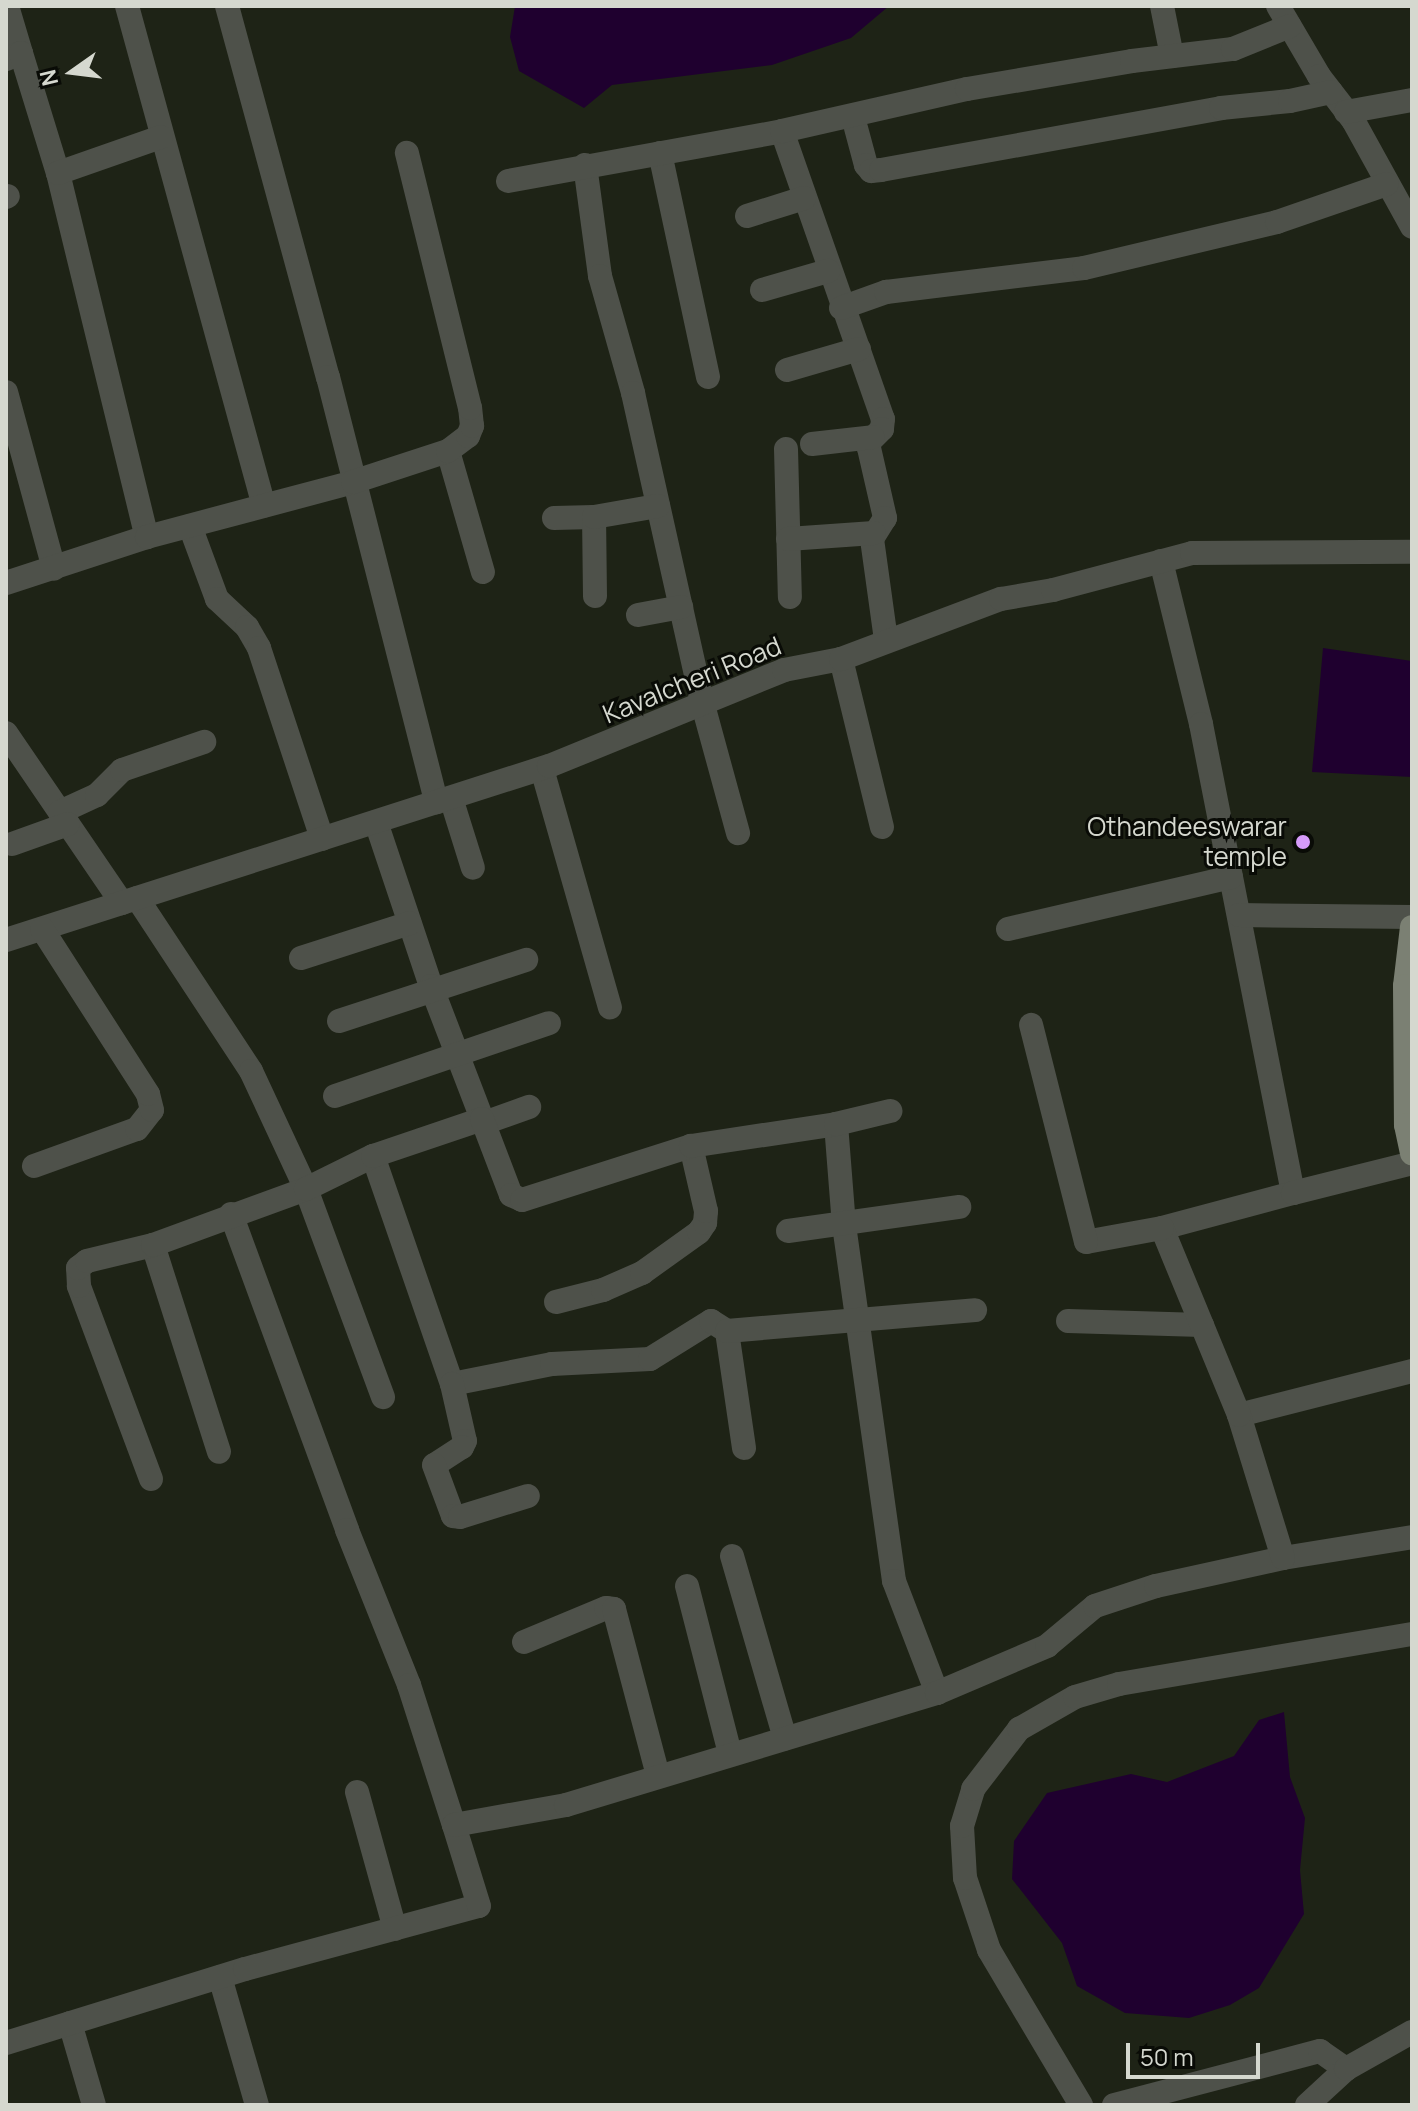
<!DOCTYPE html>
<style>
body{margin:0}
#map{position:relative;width:1418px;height:2111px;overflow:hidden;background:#1e2316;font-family:Manrope,sans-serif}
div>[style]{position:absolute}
.water>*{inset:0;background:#1f002f}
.minor>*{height:24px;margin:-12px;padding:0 12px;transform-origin:12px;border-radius:12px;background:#4e514a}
.major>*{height:24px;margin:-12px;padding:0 12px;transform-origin:12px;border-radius:12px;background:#7b8073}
.dots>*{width:22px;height:22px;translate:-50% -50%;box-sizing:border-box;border:4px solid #090b06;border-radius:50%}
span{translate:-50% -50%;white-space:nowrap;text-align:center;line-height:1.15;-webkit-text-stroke:6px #090b06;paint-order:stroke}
.street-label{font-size:26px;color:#d5d8cf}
.poi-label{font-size:26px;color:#d5d8cf}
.right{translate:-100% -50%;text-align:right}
.frame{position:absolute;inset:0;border:8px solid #d5d8cf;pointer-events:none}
.north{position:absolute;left:32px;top:32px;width:80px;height:80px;-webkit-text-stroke:6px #090b06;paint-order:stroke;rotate:256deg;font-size:22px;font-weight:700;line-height:32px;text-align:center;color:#d5d8cf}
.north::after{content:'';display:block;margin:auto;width:28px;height:36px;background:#d5d8cf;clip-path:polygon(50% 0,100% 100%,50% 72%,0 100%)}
.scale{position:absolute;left:1126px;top:2043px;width:134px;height:36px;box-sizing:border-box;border:4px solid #d5d8cf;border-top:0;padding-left:10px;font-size:24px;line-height:28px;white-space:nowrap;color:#d5d8cf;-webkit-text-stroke:6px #090b06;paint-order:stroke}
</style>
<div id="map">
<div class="water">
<div style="clip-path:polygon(515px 6px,889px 6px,851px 38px,772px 65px,612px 85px,584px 108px,519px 71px,510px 37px)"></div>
<div style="clip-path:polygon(1323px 648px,1412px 661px,1412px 777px,1312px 772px)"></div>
<div style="clip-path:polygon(1284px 1712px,1290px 1777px,1305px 1818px,1300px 1870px,1304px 1914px,1259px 1988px,1230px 2005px,1189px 2018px,1125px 2013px,1077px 1986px,1062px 1943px,1012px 1879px,1014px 1841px,1047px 1793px,1131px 1774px,1167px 1782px,1234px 1756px,1259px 1720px)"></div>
</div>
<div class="minor">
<div style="left:7px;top:6px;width:49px;rotate:73.4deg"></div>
<div style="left:127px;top:6px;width:518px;rotate:74.68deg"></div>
<div style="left:227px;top:6px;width:385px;rotate:74.8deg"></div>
<div style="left:328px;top:377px;width:439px;rotate:75.7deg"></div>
<div style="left:1162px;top:6px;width:51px;rotate:78.7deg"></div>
<div style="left:1278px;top:6px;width:81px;rotate:59.6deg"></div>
<div style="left:1319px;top:76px;width:56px;rotate:52.3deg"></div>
<div style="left:1353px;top:120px;width:122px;rotate:61.1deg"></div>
<div style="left:6px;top:59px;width:16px;rotate:-22deg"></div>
<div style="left:21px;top:53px;width:126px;rotate:72.9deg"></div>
<div style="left:58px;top:173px;width:375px;rotate:76.3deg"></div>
<div style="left:1346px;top:112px;width:67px;rotate:-10.3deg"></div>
<div style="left:856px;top:128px;width:38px;rotate:75deg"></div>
<div style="left:866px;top:165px;width:8px;rotate:50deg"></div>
<div style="left:871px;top:171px;width:10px;rotate:-6deg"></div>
<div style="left:881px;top:170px;width:346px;rotate:-10.3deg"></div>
<div style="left:1221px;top:108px;width:69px;rotate:-5.8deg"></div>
<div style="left:1290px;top:101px;width:42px;rotate:-12.4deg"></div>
<div style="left:782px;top:131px;width:305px;rotate:70.7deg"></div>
<div style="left:883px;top:419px;width:10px;rotate:96deg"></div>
<div style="left:882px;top:429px;width:18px;rotate:135deg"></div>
<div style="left:869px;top:442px;width:6px;rotate:90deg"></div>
<div style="left:869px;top:448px;width:72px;rotate:77.1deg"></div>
<div style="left:885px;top:518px;width:25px;rotate:122deg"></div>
<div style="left:872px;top:539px;width:102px;rotate:82.1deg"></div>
<div style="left:660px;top:153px;width:229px;rotate:77.9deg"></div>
<div style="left:585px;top:165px;width:112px;rotate:82.3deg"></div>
<div style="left:600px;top:276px;width:122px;rotate:74.2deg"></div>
<div style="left:633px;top:393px;width:320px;rotate:77.4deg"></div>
<div style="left:703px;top:705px;width:133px;rotate:74.7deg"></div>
<div style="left:58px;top:173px;width:109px;rotate:-19.3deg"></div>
<div style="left:508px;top:181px;width:279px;rotate:-10.3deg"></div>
<div style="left:782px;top:131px;width:190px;rotate:-12.8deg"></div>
<div style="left:967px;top:89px;width:167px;rotate:-9.6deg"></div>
<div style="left:1132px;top:61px;width:102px;rotate:-6.8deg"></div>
<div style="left:1233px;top:49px;width:61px;rotate:-22deg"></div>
<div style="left:6px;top:197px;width:2px;rotate:-27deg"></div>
<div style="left:747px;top:216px;width:60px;rotate:-17.5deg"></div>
<div style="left:762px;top:290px;width:69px;rotate:-16.1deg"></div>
<div style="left:841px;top:308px;width:48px;rotate:-19.6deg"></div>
<div style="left:886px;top:292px;width:199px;rotate:-6.9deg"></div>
<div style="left:1084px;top:268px;width:198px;rotate:-13.4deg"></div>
<div style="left:1277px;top:222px;width:116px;rotate:-19.1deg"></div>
<div style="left:787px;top:370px;width:75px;rotate:-16.3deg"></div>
<div style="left:6px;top:392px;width:183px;rotate:74.8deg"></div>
<div style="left:812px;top:444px;width:61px;rotate:-6.5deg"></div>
<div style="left:786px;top:449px;width:148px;rotate:88.5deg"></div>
<div style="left:448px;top:451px;width:126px;rotate:73.9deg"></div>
<div style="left:554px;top:518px;width:40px;rotate:-1.4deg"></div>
<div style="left:190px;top:526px;width:78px;rotate:69.7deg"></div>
<div style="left:217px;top:599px;width:41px;rotate:43deg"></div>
<div style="left:247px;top:627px;width:24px;rotate:60deg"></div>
<div style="left:259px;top:648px;width:201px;rotate:71.7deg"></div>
<div style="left:788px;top:539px;width:86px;rotate:-4deg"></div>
<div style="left:1161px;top:561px;width:168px;rotate:76.2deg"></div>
<div style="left:1201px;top:724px;width:478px;rotate:78.9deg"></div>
<div style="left:1293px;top:1193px;width:136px;rotate:165deg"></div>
<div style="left:6px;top:583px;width:148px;rotate:-18.1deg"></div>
<div style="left:147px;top:537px;width:213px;rotate:-14.9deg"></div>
<div style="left:353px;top:482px;width:100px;rotate:-18.1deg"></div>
<div style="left:448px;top:451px;width:25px;rotate:-37deg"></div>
<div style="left:468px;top:436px;width:11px;rotate:-68deg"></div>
<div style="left:472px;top:426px;width:18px;rotate:-96deg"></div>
<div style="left:470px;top:408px;width:263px;rotate:-103.9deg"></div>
<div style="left:595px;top:596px;width:79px;rotate:-90.7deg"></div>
<div style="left:594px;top:517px;width:65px;rotate:-9.8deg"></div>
<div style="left:638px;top:615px;width:44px;rotate:-10.5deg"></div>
<div style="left:841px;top:659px;width:173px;rotate:76.3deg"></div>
<div style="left:6px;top:733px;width:206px;rotate:55.7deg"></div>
<div style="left:542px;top:769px;width:248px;rotate:74.1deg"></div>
<div style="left:451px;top:798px;width:73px;rotate:72.6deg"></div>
<div style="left:60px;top:812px;width:41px;rotate:-24.7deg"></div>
<div style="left:97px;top:795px;width:35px;rotate:-45deg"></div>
<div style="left:122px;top:770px;width:87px;rotate:-18.9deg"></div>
<div style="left:376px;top:822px;width:173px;rotate:71.5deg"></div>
<div style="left:431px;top:986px;width:142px;rotate:69deg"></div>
<div style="left:12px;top:844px;width:59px;rotate:-19.7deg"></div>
<div style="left:137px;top:898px;width:207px;rotate:56.6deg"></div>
<div style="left:251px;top:1071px;width:130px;rotate:65deg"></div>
<div style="left:306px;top:1189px;width:222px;rotate:69.7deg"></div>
<div style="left:1239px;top:915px;width:173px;rotate:0.7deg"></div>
<div style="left:1008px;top:929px;width:229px;rotate:-13.1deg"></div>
<div style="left:6px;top:940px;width:570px;rotate:-17.77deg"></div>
<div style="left:549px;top:766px;width:254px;rotate:-22.2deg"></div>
<div style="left:784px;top:670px;width:58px;rotate:-10.9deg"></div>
<div style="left:841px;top:659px;width:171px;rotate:-20.6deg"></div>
<div style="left:1001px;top:599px;width:53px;rotate:-9.8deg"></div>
<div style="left:1053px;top:590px;width:144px;rotate:-14.9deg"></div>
<div style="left:1192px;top:553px;width:220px;rotate:-0.3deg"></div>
<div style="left:301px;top:958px;width:114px;rotate:-17.8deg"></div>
<div style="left:339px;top:1021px;width:197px;rotate:-18.1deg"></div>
<div style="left:335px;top:1096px;width:226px;rotate:-18.8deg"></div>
<div style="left:484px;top:1123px;width:48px;rotate:-19.6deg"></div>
<div style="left:836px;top:1124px;width:101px;rotate:85.5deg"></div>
<div style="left:844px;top:1225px;width:359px;rotate:82deg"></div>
<div style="left:894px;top:1581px;width:120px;rotate:69deg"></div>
<div style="left:373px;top:1156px;width:241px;rotate:70.9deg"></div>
<div style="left:452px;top:1384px;width:102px;rotate:-11.3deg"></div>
<div style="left:552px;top:1364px;width:98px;rotate:-2.9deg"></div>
<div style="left:650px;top:1359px;width:72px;rotate:-31.9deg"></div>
<div style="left:711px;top:1321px;width:19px;rotate:32deg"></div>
<div style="left:34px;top:1166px;width:109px;rotate:-19.8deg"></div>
<div style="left:137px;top:1129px;width:24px;rotate:-52deg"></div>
<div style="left:152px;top:1110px;width:16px;rotate:-104deg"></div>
<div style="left:148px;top:1094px;width:196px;rotate:-122.7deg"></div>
<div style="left:1293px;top:1193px;width:123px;rotate:-14.1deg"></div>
<div style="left:231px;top:1214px;width:337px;rotate:69.8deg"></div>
<div style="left:347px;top:1530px;width:167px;rotate:68.2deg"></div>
<div style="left:409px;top:1685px;width:147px;rotate:72.2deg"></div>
<div style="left:788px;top:1231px;width:173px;rotate:-8deg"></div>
<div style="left:153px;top:1245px;width:217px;rotate:72.3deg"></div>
<div style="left:556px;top:1302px;width:49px;rotate:-14.3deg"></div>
<div style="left:603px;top:1290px;width:43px;rotate:-23.6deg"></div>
<div style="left:642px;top:1273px;width:70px;rotate:-35.7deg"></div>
<div style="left:699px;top:1232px;width:11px;rotate:-56deg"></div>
<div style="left:705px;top:1223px;width:12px;rotate:-85deg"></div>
<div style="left:706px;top:1211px;width:67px;rotate:-103deg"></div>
<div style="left:1068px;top:1321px;width:134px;rotate:1.7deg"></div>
<div style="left:452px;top:1384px;width:58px;rotate:77.2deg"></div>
<div style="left:465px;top:1441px;width:7px;rotate:117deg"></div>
<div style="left:462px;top:1447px;width:33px;rotate:147deg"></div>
<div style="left:434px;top:1465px;width:54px;rotate:69.6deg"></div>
<div style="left:453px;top:1516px;width:7px;rotate:8deg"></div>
<div style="left:460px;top:1517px;width:71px;rotate:-17.2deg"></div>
<div style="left:1239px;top:1415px;width:179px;rotate:-14.3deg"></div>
<div style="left:744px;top:1448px;width:118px;rotate:-98.3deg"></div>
<div style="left:727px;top:1331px;width:249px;rotate:-4.8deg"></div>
<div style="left:151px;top:1479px;width:206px;rotate:-110.5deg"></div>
<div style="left:79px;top:1286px;width:18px;rotate:-93deg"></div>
<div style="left:78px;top:1268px;width:11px;rotate:-38deg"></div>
<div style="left:87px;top:1261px;width:68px;rotate:-13.6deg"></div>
<div style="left:153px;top:1245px;width:163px;rotate:-20.1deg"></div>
<div style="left:306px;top:1189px;width:75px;rotate:-26.2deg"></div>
<div style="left:373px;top:1156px;width:115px;rotate:-18.7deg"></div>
<div style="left:482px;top:1119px;width:81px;rotate:69.1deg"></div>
<div style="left:511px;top:1195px;width:12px;rotate:24deg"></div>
<div style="left:522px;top:1200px;width:177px;rotate:-17.7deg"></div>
<div style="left:691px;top:1146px;width:147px;rotate:-8.6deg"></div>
<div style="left:836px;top:1124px;width:56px;rotate:-13.5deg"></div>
<div style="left:732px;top:1556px;width:190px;rotate:73.8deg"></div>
<div style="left:1283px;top:1558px;width:131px;rotate:-9.2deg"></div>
<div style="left:687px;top:1586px;width:173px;rotate:75.6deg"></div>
<div style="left:524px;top:1642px;width:89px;rotate:-22.5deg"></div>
<div style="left:606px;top:1608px;width:8px;rotate:7deg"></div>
<div style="left:614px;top:1609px;width:172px;rotate:75.2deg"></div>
<div style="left:357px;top:1792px;width:142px;rotate:74.5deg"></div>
<div style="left:220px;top:1977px;width:133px;rotate:73.9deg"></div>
<div style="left:70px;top:2023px;width:85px;rotate:73.7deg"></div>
<div style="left:6px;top:2043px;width:250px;rotate:-17.2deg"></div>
<div style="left:245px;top:1969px;width:242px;rotate:-15.1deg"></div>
<div style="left:479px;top:1906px;width:85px;rotate:-107.2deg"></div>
<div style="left:454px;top:1825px;width:114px;rotate:-10.1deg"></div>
<div style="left:566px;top:1805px;width:388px;rotate:-16.8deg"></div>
<div style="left:937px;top:1693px;width:120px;rotate:-23.1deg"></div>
<div style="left:1047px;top:1646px;width:62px;rotate:-39.8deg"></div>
<div style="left:1095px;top:1606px;width:64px;rotate:-18.2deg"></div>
<div style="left:1156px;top:1586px;width:130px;rotate:-12.4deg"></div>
<div style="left:1283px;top:1558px;width:150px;rotate:-107.1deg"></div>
<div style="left:1239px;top:1415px;width:202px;rotate:-112.4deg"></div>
<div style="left:1162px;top:1228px;width:77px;rotate:169.6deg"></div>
<div style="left:1086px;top:1242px;width:224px;rotate:-104.2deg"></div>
<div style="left:1081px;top:2105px;width:180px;rotate:-120.7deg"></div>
<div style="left:989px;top:1950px;width:76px;rotate:-108.4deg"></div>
<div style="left:965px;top:1878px;width:52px;rotate:-93.3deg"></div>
<div style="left:962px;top:1826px;width:39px;rotate:-73deg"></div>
<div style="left:973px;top:1789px;width:76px;rotate:-52.5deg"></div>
<div style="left:1019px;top:1729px;width:64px;rotate:-29.7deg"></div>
<div style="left:1075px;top:1697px;width:46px;rotate:-16.5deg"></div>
<div style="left:1119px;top:1684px;width:297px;rotate:-9.7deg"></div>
<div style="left:1114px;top:2105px;width:213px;rotate:-14.7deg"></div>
<div style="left:1320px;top:2051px;width:32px;rotate:35deg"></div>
<div style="left:1307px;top:2105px;width:53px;rotate:-42.7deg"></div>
<div style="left:1346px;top:2069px;width:76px;rotate:-29.3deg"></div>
</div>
<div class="major">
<div style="left:1412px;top:927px;width:59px;rotate:96.8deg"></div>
<div style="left:1405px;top:986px;width:139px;rotate:89.6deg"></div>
<div style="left:1406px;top:1125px;width:29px;rotate:78deg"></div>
</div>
<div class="dots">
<div style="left:1303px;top:842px;background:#d69bfa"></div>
</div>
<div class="street-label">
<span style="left:692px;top:680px;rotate:-22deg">Kavalcheri Road</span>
</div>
<div class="poi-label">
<span class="right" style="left:1287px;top:842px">Othandeeswarar<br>temple</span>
</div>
<div class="frame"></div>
<div class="north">N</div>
<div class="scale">50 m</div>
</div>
